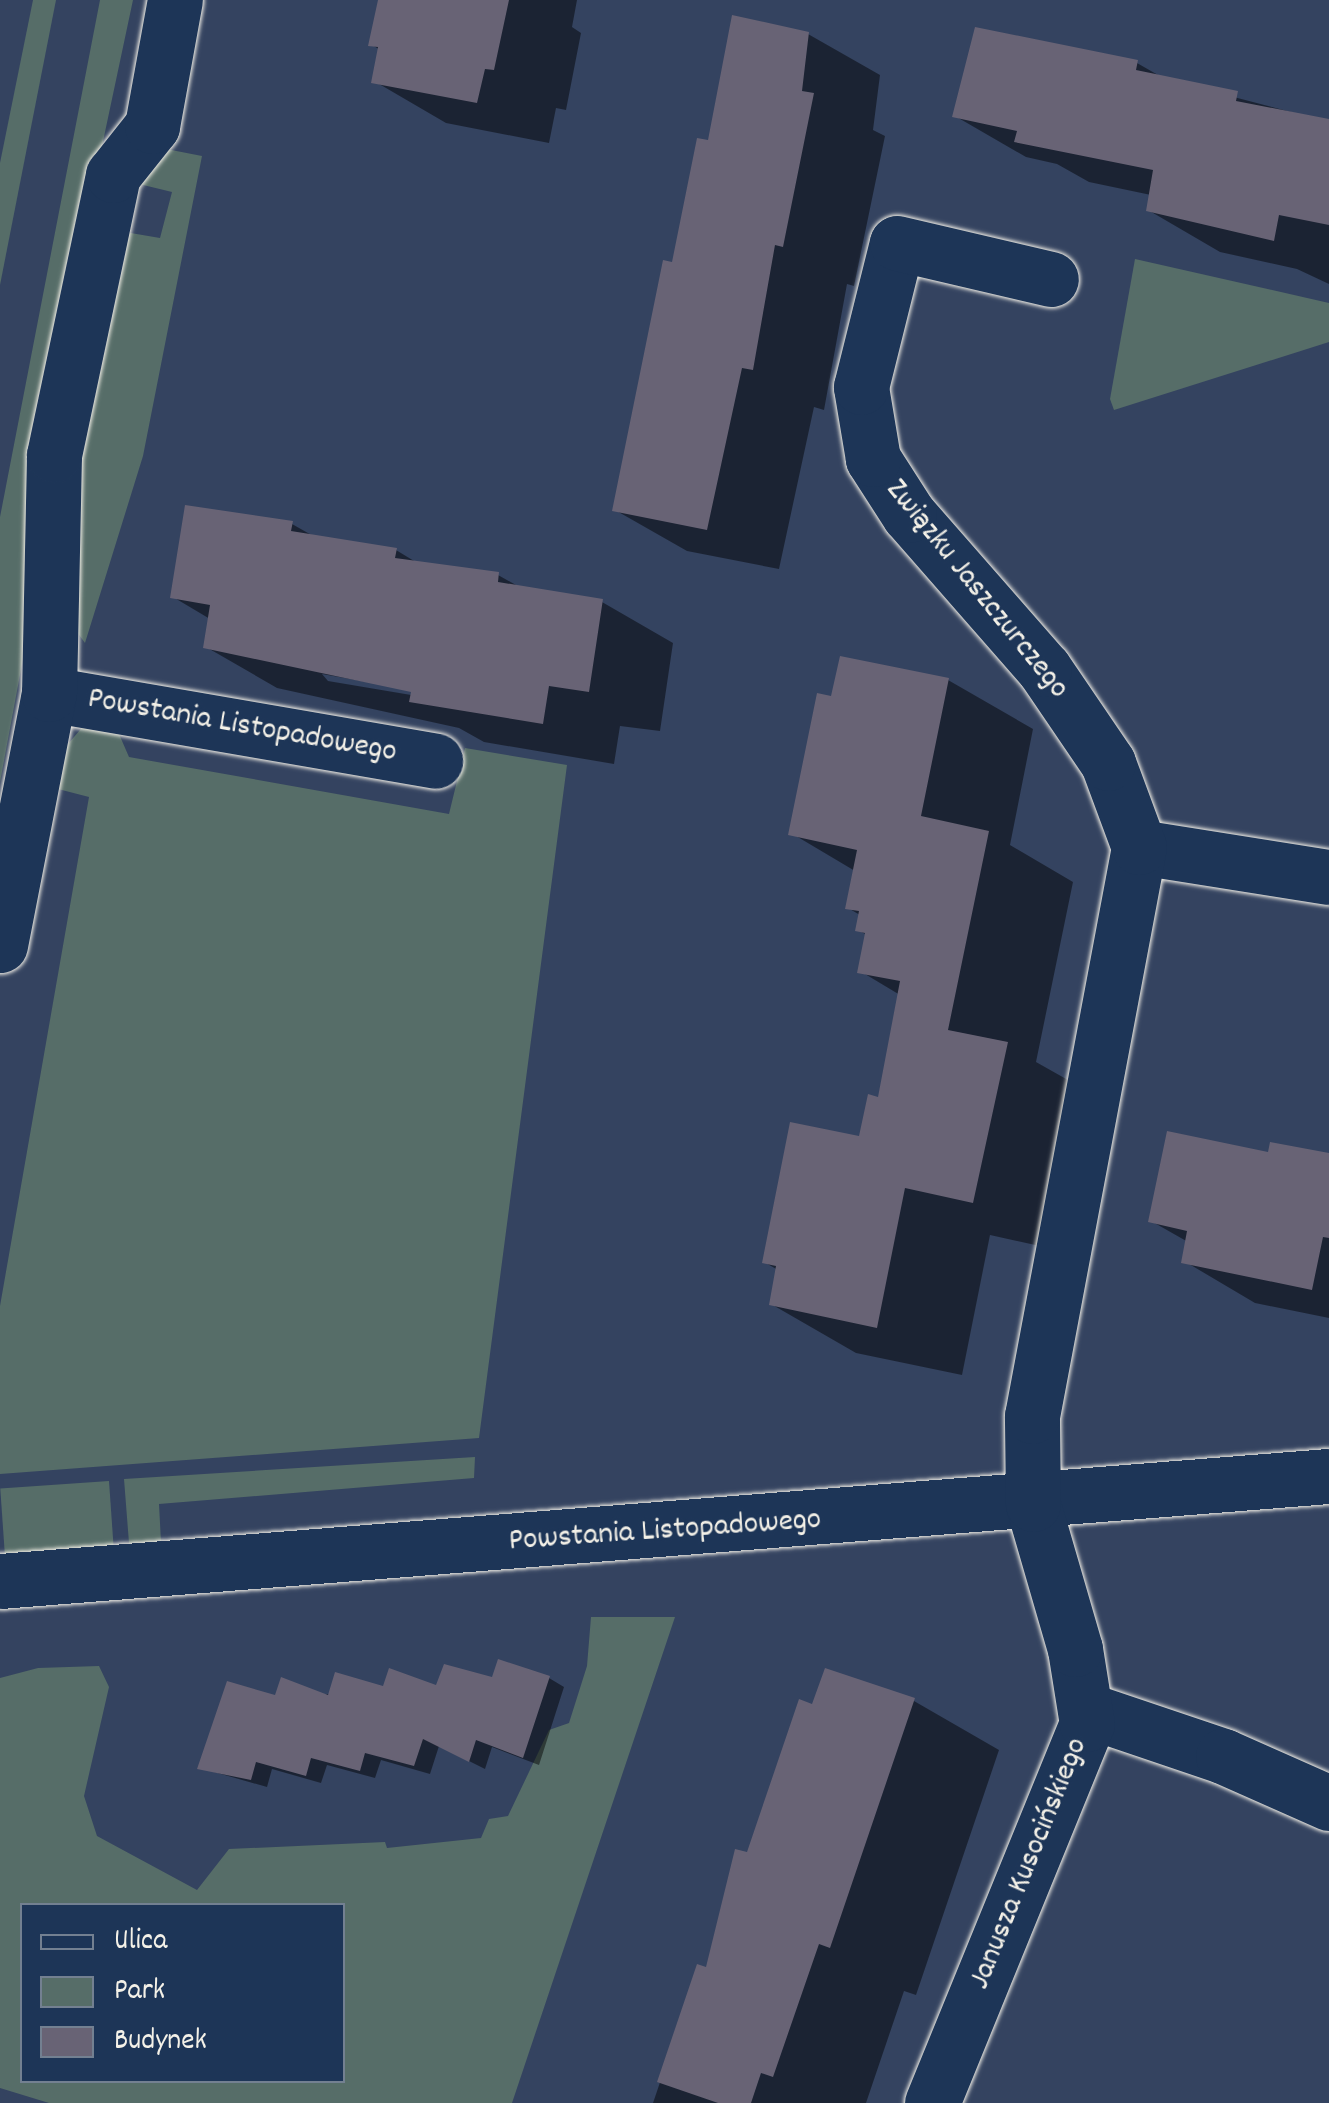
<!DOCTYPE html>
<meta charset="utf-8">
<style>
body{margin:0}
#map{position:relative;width:1329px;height:2103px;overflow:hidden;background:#344360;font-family:Dekko,sans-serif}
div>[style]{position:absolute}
.green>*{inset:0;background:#566d68;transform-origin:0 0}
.shadow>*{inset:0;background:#0007}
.building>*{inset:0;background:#686375}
.roads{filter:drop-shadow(0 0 2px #f4f1e8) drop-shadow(0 0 2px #f4f1e8)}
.minor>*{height:55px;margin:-27.5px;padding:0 27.5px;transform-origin:27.5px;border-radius:27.5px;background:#1d3557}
span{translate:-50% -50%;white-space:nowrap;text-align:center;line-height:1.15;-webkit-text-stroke:8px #1d3557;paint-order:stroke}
.street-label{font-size:32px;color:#f4f1e8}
.legend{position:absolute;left:20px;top:1903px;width:325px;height:180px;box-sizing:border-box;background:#1d3557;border:2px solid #738091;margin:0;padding:12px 18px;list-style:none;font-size:30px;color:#f4f1e8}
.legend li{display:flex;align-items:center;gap:20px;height:50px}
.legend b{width:50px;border:2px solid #738091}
</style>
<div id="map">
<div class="green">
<div style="clip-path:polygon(33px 0,56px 0,0 285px,0 163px)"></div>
<div style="clip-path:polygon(100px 0,133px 0,38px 448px,31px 616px,0 782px,0 517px)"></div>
<div style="clip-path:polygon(161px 148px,202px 156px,143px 456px,85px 643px,71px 624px,71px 468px,119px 231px,160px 238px,172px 192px,135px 183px)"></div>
<div style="clip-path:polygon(1135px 259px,1329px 303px,1329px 342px,1114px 410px,1110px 399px)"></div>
<div style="clip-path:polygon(86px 723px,119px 734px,129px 757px,449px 814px,465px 748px,567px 765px,479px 1438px,0 1474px,0 1306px,89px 797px,58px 789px,62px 751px)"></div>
<div style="clip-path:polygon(475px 1457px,474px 1478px,159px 1504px,161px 1542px,129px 1543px,124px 1479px)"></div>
<div style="left:109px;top:1481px;width:65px;height:109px;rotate:86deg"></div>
<div style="clip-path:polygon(evenodd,591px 1617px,675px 1617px,512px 2103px,49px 2103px,0 2088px,0 1678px,38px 1668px,99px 1666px,109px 1687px,84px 1796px,97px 1836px,197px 1890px,229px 1849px,385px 1842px,387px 1848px,481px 1838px,489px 1819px,508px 1816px,549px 1730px,569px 1723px,587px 1666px,591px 1617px,22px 1906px,342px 1906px,342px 2080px,22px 2080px,22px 1906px)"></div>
</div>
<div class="shadow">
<div style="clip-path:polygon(380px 0,577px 0,572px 27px,581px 33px,566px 110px,556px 108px,549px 143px,446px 123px,374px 81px,380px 50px,371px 44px)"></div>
<div style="clip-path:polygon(808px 34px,880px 75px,873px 130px,885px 136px,854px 286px,847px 284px,824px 410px,814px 407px,779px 569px,687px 551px,615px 510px,710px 143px)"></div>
<div style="clip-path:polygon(1137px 63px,1165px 79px,1329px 122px,1329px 284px,1297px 269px,1220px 252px,1148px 210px,1151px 195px,1089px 182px,1057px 164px,1026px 157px,955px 116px)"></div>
<div style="clip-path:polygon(evenodd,292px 524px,315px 537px,396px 550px,419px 564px,498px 575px,523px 589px,602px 602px,673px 643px,660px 731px,620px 726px,614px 764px,484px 742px,459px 728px,277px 688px,206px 647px,210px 619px,173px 597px,292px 524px,322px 674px,424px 692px,423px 697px,328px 681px,322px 674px)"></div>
<div style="clip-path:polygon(948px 680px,1033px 729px,1010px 845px,1073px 882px,1036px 1062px,1091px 1093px,1058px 1250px,990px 1235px,962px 1375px,856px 1353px,771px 1304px,778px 1270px,764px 1262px,861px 1139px,880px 1100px,900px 995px,860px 971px,867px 935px,858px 930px,860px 915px,848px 908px,855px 871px,791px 833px,833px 699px)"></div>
<div style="clip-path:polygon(1270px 1155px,1329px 1156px,1329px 1318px,1255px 1303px,1184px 1261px,1188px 1242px,1151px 1221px)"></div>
<div style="clip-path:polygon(826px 1671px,914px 1701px,999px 1750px,916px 1995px,904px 1991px,866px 2103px,653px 2103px,699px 1967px,707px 1970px)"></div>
<div style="clip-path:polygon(549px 1678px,564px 1687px,539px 1765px,492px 1747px,485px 1769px,439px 1746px,430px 1774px,381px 1760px,375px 1778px,327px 1765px,321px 1783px,272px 1769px,267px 1787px,200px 1768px,276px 1698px)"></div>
</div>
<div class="building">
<div style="clip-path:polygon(378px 0,509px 0,494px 70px,485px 69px,477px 103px,371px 83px,378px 47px,368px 46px)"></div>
<div style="clip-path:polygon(732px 15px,809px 32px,802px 91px,814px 93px,783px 247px,775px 245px,753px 370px,742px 368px,707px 530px,612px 511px,663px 260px,672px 262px,697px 138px,708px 140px)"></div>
<div style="clip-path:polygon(975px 27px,1138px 60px,1136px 70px,1238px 91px,1236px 101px,1329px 119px,1329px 225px,1279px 215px,1274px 241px,1146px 211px,1153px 170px,1014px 142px,1017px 131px,952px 117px)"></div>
<div style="clip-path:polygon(185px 505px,293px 521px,291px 531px,397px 548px,395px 558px,499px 572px,498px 582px,603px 599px,589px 692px,549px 686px,543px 724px,409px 702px,411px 692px,203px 648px,210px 605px,170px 598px)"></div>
<div style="clip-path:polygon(840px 656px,949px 678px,921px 816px,989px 831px,948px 1030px,1008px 1042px,973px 1203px,905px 1188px,877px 1328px,769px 1305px,776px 1266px,762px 1263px,790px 1122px,859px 1136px,868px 1094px,878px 1097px,900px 981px,857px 973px,865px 933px,855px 931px,859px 911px,845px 909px,857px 850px,788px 835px,817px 693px,831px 696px)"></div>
<div style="clip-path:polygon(1167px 1131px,1268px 1152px,1270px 1142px,1329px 1153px,1329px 1238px,1323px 1237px,1312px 1290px,1181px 1263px,1187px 1231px,1148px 1222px)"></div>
<div style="clip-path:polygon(498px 1659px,550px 1676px,523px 1758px,476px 1740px,469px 1762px,423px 1739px,414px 1766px,365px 1753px,360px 1771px,311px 1758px,306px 1776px,256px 1762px,251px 1780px,197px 1769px,227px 1681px,275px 1695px,281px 1677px,328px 1695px,335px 1672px,383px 1686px,389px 1668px,436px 1685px,444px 1664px,492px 1677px)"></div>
<div style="clip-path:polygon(825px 1668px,915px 1698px,830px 1948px,819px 1944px,773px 2077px,761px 2073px,751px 2103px,718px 2103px,657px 2082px,697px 1964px,706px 1967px,735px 1849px,747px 1852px,799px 1699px,812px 1704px)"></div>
</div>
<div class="roads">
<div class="minor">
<div style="left:49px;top:694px;width:392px;rotate:9.8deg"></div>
<div style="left:1139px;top:847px;width:192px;rotate:9deg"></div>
<div style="left:0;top:945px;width:256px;rotate:-79deg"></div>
<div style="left:49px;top:694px;width:239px;rotate:-88.8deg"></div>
<div style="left:54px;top:455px;width:286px;rotate:-78.1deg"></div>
<div style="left:113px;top:175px;width:63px;rotate:-51.5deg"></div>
<div style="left:152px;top:126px;width:128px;rotate:-79.7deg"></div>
<div style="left:0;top:1581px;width:1333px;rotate:-4.52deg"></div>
<div style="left:1087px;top:1710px;width:144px;rotate:18.7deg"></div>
<div style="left:1223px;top:1756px;width:116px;rotate:23.9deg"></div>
<div style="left:932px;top:2103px;width:409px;rotate:-67.8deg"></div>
<div style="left:1087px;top:1724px;width:76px;rotate:-99.1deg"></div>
<div style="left:1075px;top:1649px;width:151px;rotate:-106.2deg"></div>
<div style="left:1033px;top:1504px;width:88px;rotate:-90.7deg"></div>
<div style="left:1032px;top:1416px;width:579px;rotate:-79.35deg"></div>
<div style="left:1139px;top:847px;width:90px;rotate:-110.3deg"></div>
<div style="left:1108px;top:763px;width:114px;rotate:-124.2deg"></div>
<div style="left:1044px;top:669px;width:205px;rotate:-131.2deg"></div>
<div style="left:909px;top:515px;width:67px;rotate:-122.7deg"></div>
<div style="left:873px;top:459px;width:73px;rotate:-99.5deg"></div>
<div style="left:861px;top:387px;width:148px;rotate:-76deg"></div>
<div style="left:897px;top:243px;width:158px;rotate:13.2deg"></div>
</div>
</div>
<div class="street-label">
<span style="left:976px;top:590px;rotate:51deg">Związku Jaszczurczego</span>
<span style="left:242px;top:727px;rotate:10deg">Powstania Listopadowego</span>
<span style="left:665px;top:1532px;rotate:-4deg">Powstania Listopadowego</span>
<span style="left:1030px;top:1864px;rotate:-68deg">Janusza Kusocińskiego</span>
</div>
<ul class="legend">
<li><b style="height:12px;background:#1d3557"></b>Ulica</li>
<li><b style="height:28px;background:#566d68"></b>Park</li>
<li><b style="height:28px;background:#686375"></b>Budynek</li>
</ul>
</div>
